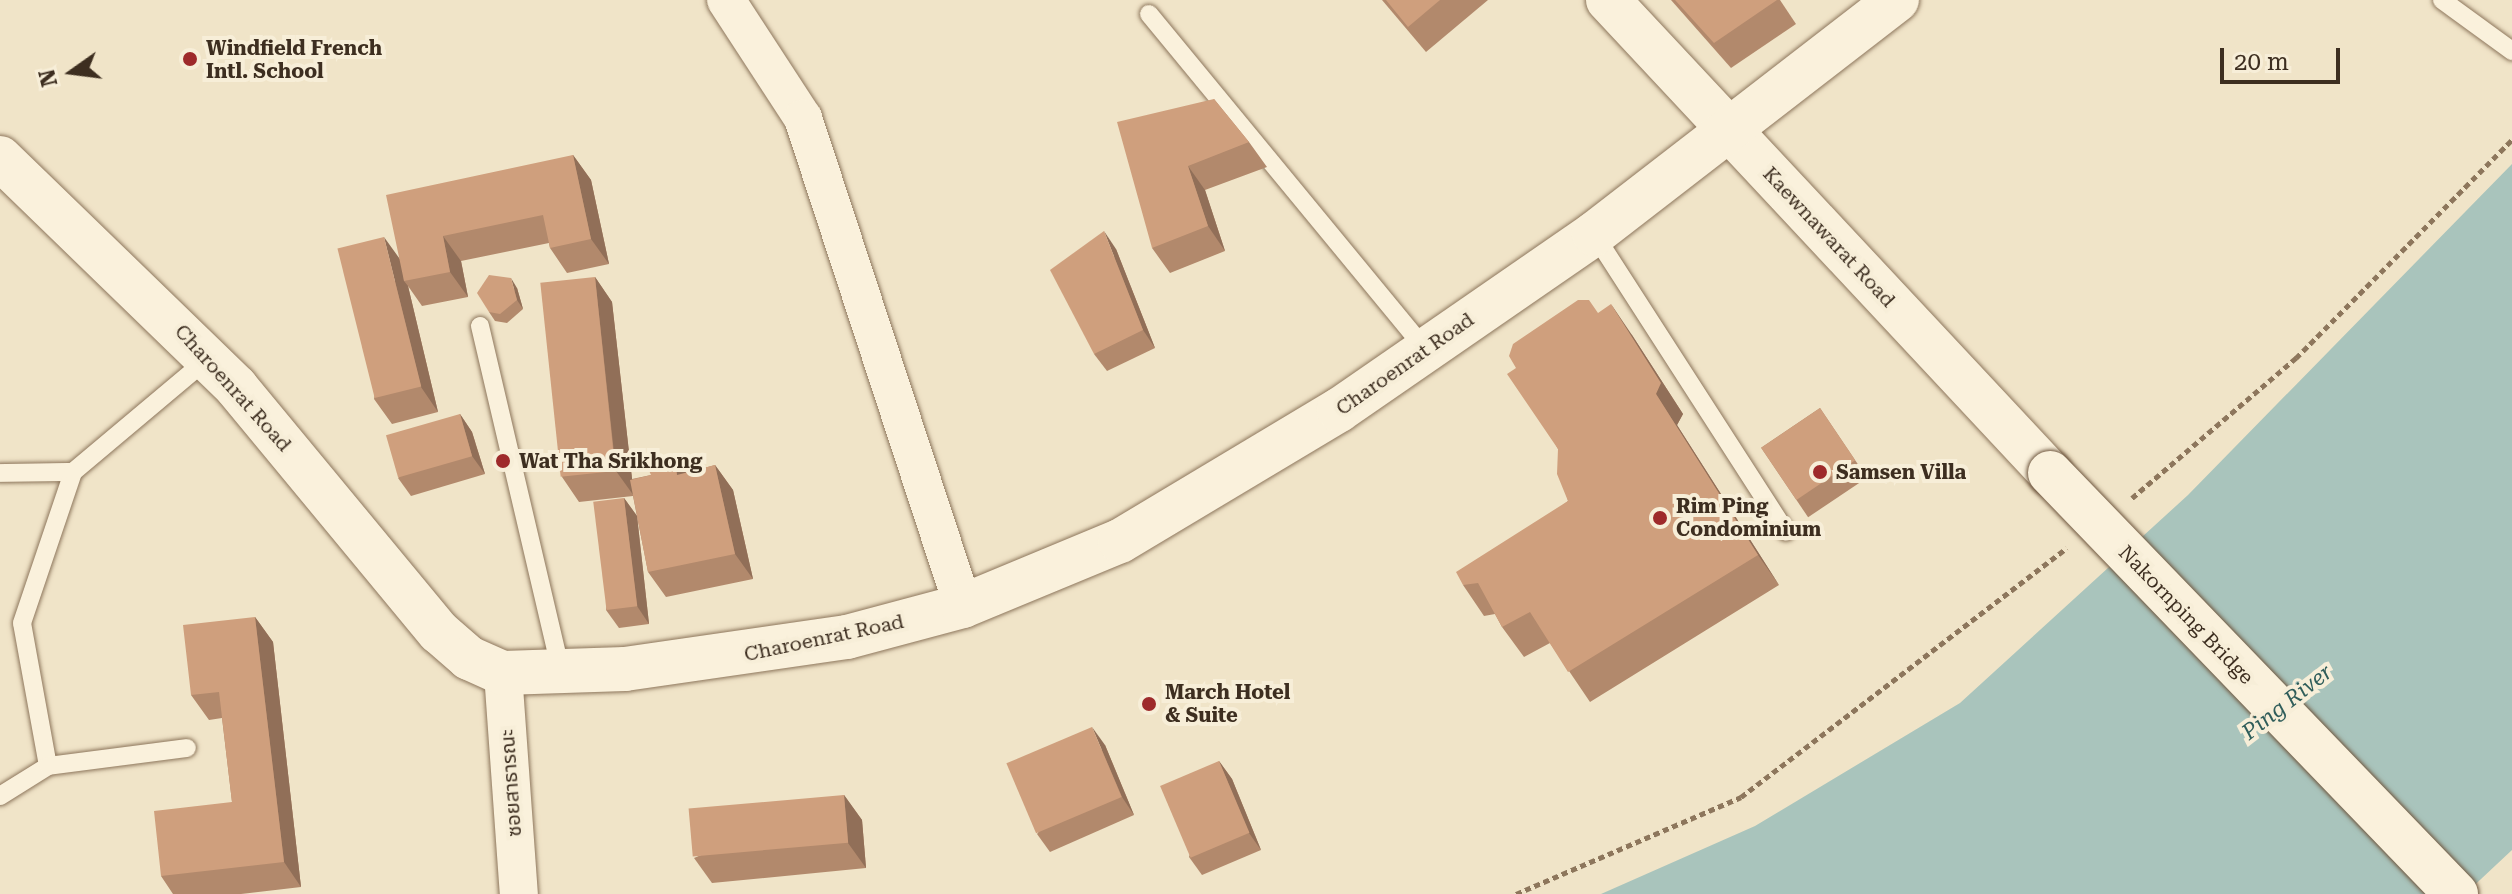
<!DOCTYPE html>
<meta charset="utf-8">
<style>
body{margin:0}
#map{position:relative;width:2512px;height:894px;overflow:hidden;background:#f0e4c8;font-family:"Roboto Serif","Noto Sans Thai",serif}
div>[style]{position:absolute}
.water>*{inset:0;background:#a9c4bc}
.path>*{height:5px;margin-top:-2.5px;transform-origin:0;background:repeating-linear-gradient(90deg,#8d765c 0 6px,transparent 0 10px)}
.roads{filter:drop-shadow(0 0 2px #8d765c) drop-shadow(0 0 2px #8d765c)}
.lane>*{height:18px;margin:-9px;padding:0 9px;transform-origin:9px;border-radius:9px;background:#faf1dc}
.street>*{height:38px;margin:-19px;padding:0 19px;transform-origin:19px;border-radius:19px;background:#faf1dc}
.secondary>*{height:44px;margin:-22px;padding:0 22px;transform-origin:22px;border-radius:22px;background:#faf1dc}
.bridges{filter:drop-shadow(0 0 2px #6f573f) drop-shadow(0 0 2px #6f573f)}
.secondary-bridge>*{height:44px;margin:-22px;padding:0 22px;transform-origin:22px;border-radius:22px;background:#faf1dc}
.wall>*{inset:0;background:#b2896c;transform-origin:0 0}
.shaded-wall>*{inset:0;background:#916f58}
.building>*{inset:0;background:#cf9f7d;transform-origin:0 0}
.dots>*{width:22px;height:22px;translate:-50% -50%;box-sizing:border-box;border:4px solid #f7eed8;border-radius:50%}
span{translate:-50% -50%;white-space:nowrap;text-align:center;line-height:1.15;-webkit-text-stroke:8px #f7eed8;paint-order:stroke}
.poi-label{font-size:20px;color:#3d2e20;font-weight:700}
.left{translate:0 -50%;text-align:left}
.street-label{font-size:20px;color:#3d2e20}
.water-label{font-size:22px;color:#2f5d5a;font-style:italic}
.north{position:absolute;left:32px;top:32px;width:80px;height:80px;-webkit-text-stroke:6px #f7eed8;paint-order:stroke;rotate:256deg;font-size:22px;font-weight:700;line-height:32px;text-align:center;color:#3d2e20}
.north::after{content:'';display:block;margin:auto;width:28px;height:36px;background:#3d2e20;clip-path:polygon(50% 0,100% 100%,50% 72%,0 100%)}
.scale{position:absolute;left:2220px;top:48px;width:120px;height:36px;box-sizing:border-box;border:4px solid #3d2e20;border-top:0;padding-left:10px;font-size:24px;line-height:28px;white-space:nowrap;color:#3d2e20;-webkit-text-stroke:6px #f7eed8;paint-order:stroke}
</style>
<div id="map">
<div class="water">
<div style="clip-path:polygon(2512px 164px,2512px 850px,2465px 894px,1601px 894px,1755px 826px,1960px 703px,2188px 495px)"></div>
</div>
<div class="path">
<div style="left:2132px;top:498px;width:216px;rotate:-40.5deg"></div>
<div style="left:2296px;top:358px;width:307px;rotate:-45.3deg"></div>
<div style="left:1516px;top:894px;width:245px;rotate:-23.3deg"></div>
<div style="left:1741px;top:797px;width:410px;rotate:-37.4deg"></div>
</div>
<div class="roads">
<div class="lane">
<div style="left:2442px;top:0;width:87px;rotate:36.1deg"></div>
<div style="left:1149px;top:14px;width:435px;rotate:50.5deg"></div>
<div style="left:1594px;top:234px;width:354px;rotate:57.2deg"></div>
<div style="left:480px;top:326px;width:354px;rotate:76.8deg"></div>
<div style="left:0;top:473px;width:73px;rotate:-0.8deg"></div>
<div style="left:48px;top:766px;width:145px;rotate:-100.3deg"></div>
<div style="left:22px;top:623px;width:159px;rotate:-71.3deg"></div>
<div style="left:73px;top:472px;width:177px;rotate:-40deg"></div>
<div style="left:0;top:796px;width:57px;rotate:-32deg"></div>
<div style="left:48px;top:766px;width:140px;rotate:-7.4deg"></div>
</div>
<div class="street">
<div style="left:726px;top:0;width:141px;rotate:56.9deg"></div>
<div style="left:803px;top:118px;width:514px;rotate:71.85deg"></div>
<div style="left:503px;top:673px;width:222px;rotate:85.9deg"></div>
</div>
<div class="secondary">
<div style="left:1608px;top:0;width:647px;rotate:46.94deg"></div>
<div style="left:0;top:158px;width:329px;rotate:44.1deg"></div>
<div style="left:236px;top:387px;width:318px;rotate:50.4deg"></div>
<div style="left:439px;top:632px;width:40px;rotate:41deg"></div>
<div style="left:469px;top:658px;width:37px;rotate:24deg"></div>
<div style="left:503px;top:673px;width:122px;rotate:-1.9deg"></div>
<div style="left:625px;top:669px;width:224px;rotate:-8.2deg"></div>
<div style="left:847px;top:637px;width:120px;rotate:-15deg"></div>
<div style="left:963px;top:606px;width:170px;rotate:-22.5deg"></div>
<div style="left:1120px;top:541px;width:255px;rotate:-30.9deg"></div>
<div style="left:1339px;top:410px;width:310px;rotate:-34.6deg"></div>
<div style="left:1594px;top:234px;width:383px;rotate:-37.7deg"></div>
</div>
</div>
<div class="bridges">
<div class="secondary-bridge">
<div style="left:2050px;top:473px;width:585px;rotate:46.04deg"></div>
</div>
</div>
<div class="wall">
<div style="clip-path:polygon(1382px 0,1488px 0,1426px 52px)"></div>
<div style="clip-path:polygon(1671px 0,1780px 0,1796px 24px,1731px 68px)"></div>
<div style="clip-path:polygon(1214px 99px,1249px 142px,1267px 167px,1205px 190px,1225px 251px,1170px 273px,1152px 248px)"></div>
<div style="clip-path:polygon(573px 155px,591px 180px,609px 264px,567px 273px,550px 248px,549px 243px,461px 261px,468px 297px,422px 306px,408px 286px,438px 412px,392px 424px,374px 399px,399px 259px)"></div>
<div style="clip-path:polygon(1116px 249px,1155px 348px,1107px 371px,1094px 354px)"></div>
<div style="clip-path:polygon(595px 277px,612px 302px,632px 479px,651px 475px,674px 455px,686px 473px,715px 465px,733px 490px,753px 579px,666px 597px,648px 572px,633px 496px,579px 502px,562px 477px)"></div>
<div style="clip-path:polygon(517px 288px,523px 309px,507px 323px,495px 321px,489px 312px)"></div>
<div style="clip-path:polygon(1598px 313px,1632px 335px,1683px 414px,1677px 425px,1779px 585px,1590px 702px,1550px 643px,1524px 657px,1502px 627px,1495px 614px,1484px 616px,1463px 585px,1568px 501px,1558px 449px,1516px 368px)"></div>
<div style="left:1820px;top:408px;width:84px;height:71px;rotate:56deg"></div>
<div style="clip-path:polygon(460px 414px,472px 432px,485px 474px,411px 496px,398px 478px)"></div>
<div style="clip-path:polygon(624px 498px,637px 516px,649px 624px,619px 628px,606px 610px)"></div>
<div style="clip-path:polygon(255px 617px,273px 642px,301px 887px,241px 894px,173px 894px,161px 876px,232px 802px,222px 718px,209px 720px,191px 695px)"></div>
<div style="clip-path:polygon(1105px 745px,1134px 815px,1050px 852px,1037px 834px)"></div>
<div style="clip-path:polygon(1219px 761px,1232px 779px,1261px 850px,1202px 875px,1189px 857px)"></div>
<div style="clip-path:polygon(844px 795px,862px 820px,866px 868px,712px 883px,694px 858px)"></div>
</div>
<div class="shaded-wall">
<div style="clip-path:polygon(573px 155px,591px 180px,609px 264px,591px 239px)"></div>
<div style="clip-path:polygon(1188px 166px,1205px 190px,1225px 251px,1208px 226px)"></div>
<div style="clip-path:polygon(1104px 231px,1116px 249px,1155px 348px,1143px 330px)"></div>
<div style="clip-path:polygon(443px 236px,461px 261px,468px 297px,450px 272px)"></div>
<div style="clip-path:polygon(384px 237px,402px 262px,404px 281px,408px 286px,438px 412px,421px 387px)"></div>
<div style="clip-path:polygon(595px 277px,612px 302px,634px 496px,616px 471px)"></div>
<div style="clip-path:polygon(511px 278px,517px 288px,523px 309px,517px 300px)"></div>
<div style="clip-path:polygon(1611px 304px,1632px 335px,1683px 414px,1677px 425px,1779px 585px,1758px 555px,1656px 394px)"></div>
<div style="clip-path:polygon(460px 414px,472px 432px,485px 474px,472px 456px)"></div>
<div style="clip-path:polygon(674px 455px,691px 480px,677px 475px)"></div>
<div style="clip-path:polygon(715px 465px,733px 490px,753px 579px,735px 554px)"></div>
<div style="clip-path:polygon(624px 498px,637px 516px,649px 624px,637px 606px)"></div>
<div style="clip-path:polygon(255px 617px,273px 642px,301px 887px,284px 862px)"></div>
<div style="clip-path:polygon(1092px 727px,1105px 745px,1134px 815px,1122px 797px)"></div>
<div style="clip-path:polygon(1219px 761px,1232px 779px,1261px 850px,1249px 833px)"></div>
<div style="clip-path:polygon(844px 795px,862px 820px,866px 868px,848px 843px)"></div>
</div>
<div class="building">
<div style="clip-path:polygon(1386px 0,1440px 0,1408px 27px)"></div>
<div style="clip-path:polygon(1675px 0,1777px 0,1714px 43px)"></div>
<div style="clip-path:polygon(1214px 99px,1249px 142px,1188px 166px,1208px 226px,1152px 248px,1117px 122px)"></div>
<div style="clip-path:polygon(573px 155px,591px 239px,550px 248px,543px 215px,443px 236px,450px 272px,404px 281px,386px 195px)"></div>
<div style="clip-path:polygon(1104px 231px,1143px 330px,1094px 354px,1050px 270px)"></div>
<div style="left:384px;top:237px;width:154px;height:48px;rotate:76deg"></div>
<div style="clip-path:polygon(489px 275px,511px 278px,517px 300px,500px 314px,489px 312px,477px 293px)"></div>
<div style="left:595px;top:277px;width:195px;height:55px;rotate:84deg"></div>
<div style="clip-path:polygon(1578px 300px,1589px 300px,1598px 313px,1611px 304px,1661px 383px,1656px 394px,1758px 555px,1568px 672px,1530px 612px,1502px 627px,1478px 583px,1463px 585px,1456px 572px,1568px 501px,1557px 474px,1558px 449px,1507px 374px,1516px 368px,1509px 356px,1513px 344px)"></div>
<div style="left:1820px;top:408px;width:63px;height:71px;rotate:56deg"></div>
<div style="left:460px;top:414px;width:44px;height:77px;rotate:74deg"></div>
<div style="clip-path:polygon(674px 455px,677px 475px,715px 465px,735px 554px,648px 572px,630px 480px,651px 475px,645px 462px)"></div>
<div style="left:624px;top:498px;width:109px;height:31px;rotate:83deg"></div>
<div style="clip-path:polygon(255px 617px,284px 862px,161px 876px,154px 811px,232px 802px,219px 692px,191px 695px,183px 625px)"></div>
<div style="left:1092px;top:727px;width:76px;height:93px;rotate:67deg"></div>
<div style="left:1219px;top:761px;width:78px;height:64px;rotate:67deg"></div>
<div style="left:844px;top:795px;width:48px;height:156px;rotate:85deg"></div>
</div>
<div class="dots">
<div style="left:190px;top:59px;background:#9e2a2b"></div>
<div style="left:503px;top:461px;background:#9e2a2b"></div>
<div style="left:1820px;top:472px;background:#9e2a2b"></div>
<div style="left:1660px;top:518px;background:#9e2a2b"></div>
<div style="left:1149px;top:704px;background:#9e2a2b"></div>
</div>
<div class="poi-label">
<span class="left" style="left:206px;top:60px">Windfield French<br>Intl. School</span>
<span class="left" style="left:519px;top:461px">Wat Tha Srikhong</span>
<span class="left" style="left:1836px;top:472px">Samsen Villa</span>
<span class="left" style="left:1676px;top:518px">Rim Ping<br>Condominium</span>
<span class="left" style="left:1165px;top:704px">March Hotel<br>&amp; Suite</span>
</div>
<div class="street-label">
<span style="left:1829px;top:237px;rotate:47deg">Kaewnawarat Road</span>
<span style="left:1405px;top:364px;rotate:-35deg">Charoenrat Road</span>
<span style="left:233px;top:388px;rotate:48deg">Charoenrat Road</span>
<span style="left:2186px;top:615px;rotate:46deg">Nakornping Bridge</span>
<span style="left:824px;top:638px;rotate:-12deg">Charoenrat Road</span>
<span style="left:511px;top:783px;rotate:-94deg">ซอยสาธารณะ</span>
</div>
<div class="water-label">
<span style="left:2287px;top:702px;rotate:-38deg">Ping River</span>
</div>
<div class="north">N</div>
<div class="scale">20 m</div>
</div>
